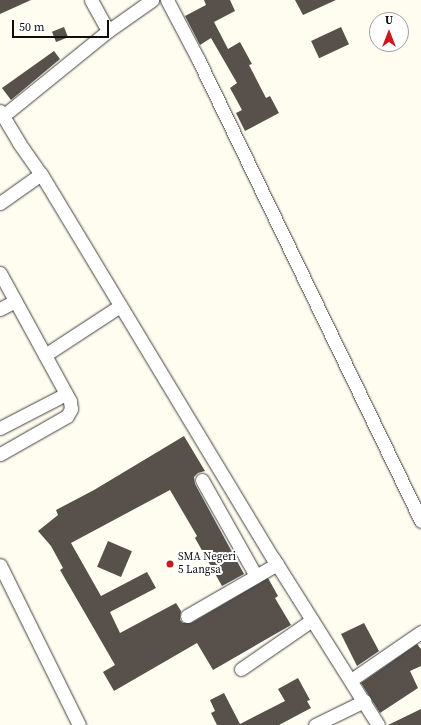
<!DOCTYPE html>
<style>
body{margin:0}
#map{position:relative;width:421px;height:725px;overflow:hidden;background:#fffdf0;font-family:"Source Serif 4",serif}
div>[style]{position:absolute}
.building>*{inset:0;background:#58504a;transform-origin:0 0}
.roads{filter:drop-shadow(0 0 1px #414141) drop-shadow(0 0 1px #414141)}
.minor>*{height:13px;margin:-6.5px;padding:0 6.5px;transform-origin:6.5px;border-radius:6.5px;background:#fff}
.dots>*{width:11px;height:11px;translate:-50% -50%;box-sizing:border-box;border:2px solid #fff;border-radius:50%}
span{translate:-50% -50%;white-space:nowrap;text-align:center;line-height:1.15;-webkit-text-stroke:4px #fff;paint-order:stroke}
.poi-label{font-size:11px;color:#0e0e0e}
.left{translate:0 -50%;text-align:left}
.north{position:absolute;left:369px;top:12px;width:40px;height:40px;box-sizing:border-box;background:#fff;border:1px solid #9f9f9f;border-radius:50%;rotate:0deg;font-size:11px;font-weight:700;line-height:16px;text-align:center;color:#0e0e0e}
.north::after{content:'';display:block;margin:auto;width:14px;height:18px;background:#cc181b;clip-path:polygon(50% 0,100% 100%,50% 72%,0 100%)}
.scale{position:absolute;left:12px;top:20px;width:97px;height:18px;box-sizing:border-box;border:2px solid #0e0e0e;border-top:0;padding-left:5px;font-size:12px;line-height:14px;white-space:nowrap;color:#0e0e0e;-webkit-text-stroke:3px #fff;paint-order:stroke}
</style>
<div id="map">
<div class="building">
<div style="clip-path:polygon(0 0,31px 0,0 14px)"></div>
<div style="clip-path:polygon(204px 0,230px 0,235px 11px,214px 22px,228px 49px,240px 42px,252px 64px,249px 65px,266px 98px,270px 96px,279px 113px,245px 131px,236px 113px,242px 110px,230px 88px,237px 83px,211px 38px,200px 45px,185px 16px,206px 5px)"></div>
<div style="clip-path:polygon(295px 0,336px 0,303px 15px)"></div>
<div style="left:64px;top:27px;width:11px;height:13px;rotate:68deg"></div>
<div style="left:341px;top:27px;width:19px;height:33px;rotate:65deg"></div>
<div style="clip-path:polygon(54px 51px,60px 59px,11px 100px,2px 88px)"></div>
<div style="clip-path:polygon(184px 436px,205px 471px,198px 473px,194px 477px,195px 484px,244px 574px,222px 586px,195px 538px,197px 536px,170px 490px,71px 543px,101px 596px,147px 572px,156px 588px,110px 612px,120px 633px,176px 603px,181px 611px,180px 620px,183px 623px,191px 623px,268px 578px,278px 596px,275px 598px,291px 625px,213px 670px,197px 643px,114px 691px,103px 672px,115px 665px,60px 570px,63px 568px,51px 546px,38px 531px,58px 515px,56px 510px,94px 490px)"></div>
<div style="left:108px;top:541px;width:26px;height:28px;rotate:23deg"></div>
<div style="clip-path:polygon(364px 623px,379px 651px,357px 666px,341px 634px)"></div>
<div style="clip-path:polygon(417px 644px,421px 649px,421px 666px,410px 671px,418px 688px,380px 713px,361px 683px)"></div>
<div style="clip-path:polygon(298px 678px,310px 700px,307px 701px,311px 708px,279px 725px,217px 725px,211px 713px,215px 711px,210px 700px,224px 693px,240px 724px,285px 701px,278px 689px)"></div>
<div style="clip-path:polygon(421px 709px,421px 725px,388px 725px)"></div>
</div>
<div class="roads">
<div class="minor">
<div style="left:91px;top:0;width:35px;rotate:61deg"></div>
<div style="left:167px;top:0;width:67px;rotate:62.3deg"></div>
<div style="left:198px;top:59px;width:513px;rotate:64.23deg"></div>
<div style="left:0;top:111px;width:37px;rotate:59deg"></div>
<div style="left:19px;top:143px;width:38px;rotate:55deg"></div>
<div style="left:41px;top:174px;width:449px;rotate:58.9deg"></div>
<div style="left:273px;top:558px;width:197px;rotate:57.8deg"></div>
<div style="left:3px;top:116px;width:135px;rotate:-39deg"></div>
<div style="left:108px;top:31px;width:54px;rotate:-35.2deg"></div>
<div style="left:0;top:203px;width:50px;rotate:-35.3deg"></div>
<div style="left:0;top:273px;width:146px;rotate:61.3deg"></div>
<div style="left:70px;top:401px;width:8px;rotate:83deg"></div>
<div style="left:71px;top:409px;width:8px;rotate:120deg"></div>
<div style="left:67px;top:416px;width:77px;rotate:150.4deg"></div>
<div style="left:0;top:309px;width:17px;rotate:-28deg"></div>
<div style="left:45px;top:355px;width:90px;rotate:-33.2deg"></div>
<div style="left:0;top:428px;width:74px;rotate:-27.3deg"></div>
<div style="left:202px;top:480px;width:110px;rotate:60.6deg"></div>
<div style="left:0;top:565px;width:178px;rotate:63.7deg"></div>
<div style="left:187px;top:616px;width:104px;rotate:-30deg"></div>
<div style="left:241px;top:669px;width:86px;rotate:-34.6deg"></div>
<div style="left:351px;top:680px;width:85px;rotate:-34.4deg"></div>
<div style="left:315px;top:725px;width:55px;rotate:-26.1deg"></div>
</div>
</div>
<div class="dots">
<div style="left:170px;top:564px;background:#cc181b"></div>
</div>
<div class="poi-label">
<span class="left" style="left:178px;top:564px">SMA Negeri<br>5 Langsa</span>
</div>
<div class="north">U</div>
<div class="scale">50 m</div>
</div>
